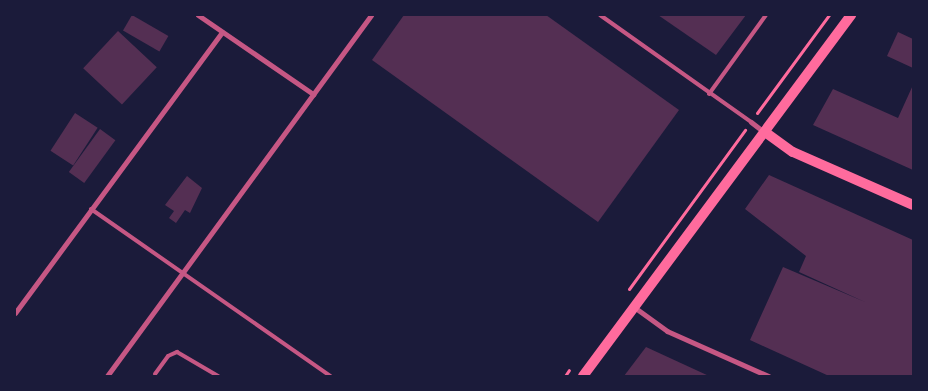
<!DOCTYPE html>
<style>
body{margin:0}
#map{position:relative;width:928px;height:391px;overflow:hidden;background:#1b1b3a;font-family:"Asap Condensed",sans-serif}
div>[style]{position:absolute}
.building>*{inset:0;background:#542f53;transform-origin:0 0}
.path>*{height:3px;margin:-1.5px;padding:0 1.5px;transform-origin:1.5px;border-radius:1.5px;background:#ff6b9d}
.service>*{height:4px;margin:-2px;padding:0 2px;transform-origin:2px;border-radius:2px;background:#c65784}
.minor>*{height:5px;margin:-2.5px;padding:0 2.5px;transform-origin:2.5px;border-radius:2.5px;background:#c65784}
.secondary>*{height:10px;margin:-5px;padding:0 5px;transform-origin:5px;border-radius:5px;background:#ff6b9d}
span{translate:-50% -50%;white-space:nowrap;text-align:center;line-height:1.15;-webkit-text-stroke:4px #1b1b3a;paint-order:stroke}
.frame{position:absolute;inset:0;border:16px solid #1b1b3a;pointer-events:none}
</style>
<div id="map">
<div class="building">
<div style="left:132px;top:15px;width:42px;height:18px;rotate:30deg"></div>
<div style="clip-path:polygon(404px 15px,546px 15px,679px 110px,598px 222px,372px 60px)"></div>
<div style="clip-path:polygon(658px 15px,746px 15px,716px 55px)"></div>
<div style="left:118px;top:31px;width:53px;height:51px;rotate:43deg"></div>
<div style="clip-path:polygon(898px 32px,913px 39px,913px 68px,887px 56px)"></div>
<div style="clip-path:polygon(913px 85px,913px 170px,813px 125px,833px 89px,898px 118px)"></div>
<div style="left:75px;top:113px;width:27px;height:45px;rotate:33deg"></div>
<div style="left:100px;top:129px;width:19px;height:53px;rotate:36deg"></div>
<div style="clip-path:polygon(769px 175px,913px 240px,913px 376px,829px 376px,750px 340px,783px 267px,865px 302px,799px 272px,806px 256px,745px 209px)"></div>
<div style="clip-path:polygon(187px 176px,202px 188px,190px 213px,185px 210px,176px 223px,169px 218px,174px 211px,165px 205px)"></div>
<div style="clip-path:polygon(646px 347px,709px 376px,624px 376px)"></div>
</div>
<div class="path">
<div style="left:757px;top:113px;width:122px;rotate:-53.7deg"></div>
<div style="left:629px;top:289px;width:197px;rotate:-53.9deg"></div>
<div style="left:565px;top:376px;width:7px;rotate:-56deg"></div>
</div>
<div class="service">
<div style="left:600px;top:15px;width:185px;rotate:35.3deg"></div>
<div style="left:709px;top:94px;width:97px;rotate:-54.2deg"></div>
<div style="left:91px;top:209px;width:292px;rotate:34.9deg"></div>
<div style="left:155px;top:374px;width:22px;rotate:-54deg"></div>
<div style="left:168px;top:356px;width:10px;rotate:-24deg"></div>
<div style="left:177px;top:352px;width:48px;rotate:30.3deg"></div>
</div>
<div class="minor">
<div style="left:198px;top:15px;width:140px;rotate:34.5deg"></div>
<div style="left:751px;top:122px;width:16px;rotate:38deg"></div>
<div style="left:634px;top:307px;width:41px;rotate:36deg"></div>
<div style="left:667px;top:331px;width:111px;rotate:24deg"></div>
<div style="left:15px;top:313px;width:349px;rotate:-53.6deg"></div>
<div style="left:107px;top:376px;width:447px;rotate:-53.8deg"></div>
</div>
<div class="secondary">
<div style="left:765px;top:132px;width:34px;rotate:36deg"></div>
<div style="left:793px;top:152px;width:131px;rotate:23.8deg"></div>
<div style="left:583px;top:376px;width:450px;rotate:-53.4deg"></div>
</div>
<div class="frame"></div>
</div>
